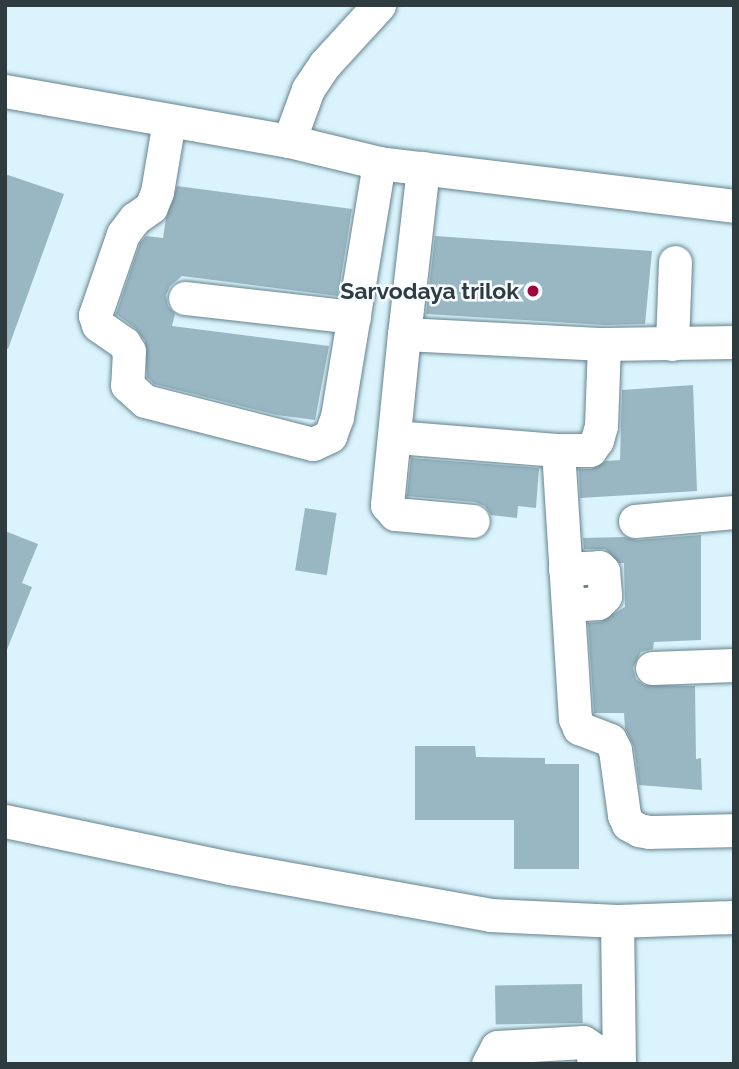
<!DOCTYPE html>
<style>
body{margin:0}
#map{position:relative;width:739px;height:1069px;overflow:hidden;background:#daf3fc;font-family:Raleway,sans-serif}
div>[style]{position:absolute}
.building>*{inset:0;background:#99b7c2;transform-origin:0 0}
.roads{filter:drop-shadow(0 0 2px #65828c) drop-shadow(0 0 2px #65828c)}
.minor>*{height:33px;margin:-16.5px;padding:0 16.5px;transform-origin:16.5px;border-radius:16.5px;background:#fff}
.dots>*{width:19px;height:19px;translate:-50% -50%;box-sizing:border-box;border:4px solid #f6fcff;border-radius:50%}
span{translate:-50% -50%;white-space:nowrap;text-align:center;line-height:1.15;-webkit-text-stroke:5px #f6fcff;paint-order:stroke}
.poi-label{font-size:23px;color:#2e3b3f;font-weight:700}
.right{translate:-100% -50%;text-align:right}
.frame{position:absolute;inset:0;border:7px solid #2e3b3f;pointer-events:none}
</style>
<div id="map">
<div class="building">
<div style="clip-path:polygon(5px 174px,64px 194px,8px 349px,5px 348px)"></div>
<div style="clip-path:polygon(177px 186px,352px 209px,338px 296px,182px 276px,170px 286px,166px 295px,168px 306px,175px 314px,172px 326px,329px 346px,315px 420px,277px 415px,154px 384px,147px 377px,145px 341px,135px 328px,116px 314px,140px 243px,146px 236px,163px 238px,166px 218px)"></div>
<div style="clip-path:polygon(435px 236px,652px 251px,645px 324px,604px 325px,426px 314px)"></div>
<div style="clip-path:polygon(693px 385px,697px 491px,580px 498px,579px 469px,591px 469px,606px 461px,620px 460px,622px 390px)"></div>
<div style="clip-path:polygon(411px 458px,539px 468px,536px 508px,518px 506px,517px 518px,491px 515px,485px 506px,475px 502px,407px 496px)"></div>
<div style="left:305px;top:508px;width:32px;height:63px;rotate:9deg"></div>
<div style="clip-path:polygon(5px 531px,38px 544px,22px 583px,32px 587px,6px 652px)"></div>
<div style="clip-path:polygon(701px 535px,701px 640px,654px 642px,653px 649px,641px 652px,633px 668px,636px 679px,644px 685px,695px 686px,696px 759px,701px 758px,702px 790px,639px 785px,634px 747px,625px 729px,624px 713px,594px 713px,588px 623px,600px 622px,625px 607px,624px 563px,619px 563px,605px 549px,584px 549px,583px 538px,625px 537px,637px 540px)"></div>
<div style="clip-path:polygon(415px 746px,475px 746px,476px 757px,545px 758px,545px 764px,579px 764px,579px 869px,514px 869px,514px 820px,415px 820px)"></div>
<div style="left:582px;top:984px;width:39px;height:87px;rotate:89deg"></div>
</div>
<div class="roads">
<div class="minor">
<div style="left:5px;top:91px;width:288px;rotate:10deg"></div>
<div style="left:289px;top:141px;width:93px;rotate:13.7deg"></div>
<div style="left:379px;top:163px;width:358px;rotate:6.9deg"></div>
<div style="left:169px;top:121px;width:72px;rotate:99.6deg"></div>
<div style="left:157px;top:192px;width:16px;rotate:112deg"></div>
<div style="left:151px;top:207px;width:19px;rotate:145deg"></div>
<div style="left:135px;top:218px;width:20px;rotate:127deg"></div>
<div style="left:123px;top:234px;width:86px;rotate:109.1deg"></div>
<div style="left:95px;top:315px;width:10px;rotate:73deg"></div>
<div style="left:98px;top:325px;width:32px;rotate:35deg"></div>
<div style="left:124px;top:343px;width:9px;rotate:58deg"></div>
<div style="left:129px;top:351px;width:34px;rotate:93deg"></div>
<div style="left:127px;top:385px;width:24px;rotate:42deg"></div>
<div style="left:145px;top:401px;width:173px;rotate:14.4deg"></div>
<div style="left:313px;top:444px;width:19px;rotate:-25deg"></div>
<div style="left:330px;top:436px;width:20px;rotate:-70deg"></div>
<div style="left:337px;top:417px;width:257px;rotate:-80.6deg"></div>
<div style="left:289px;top:141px;width:55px;rotate:-69.9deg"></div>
<div style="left:308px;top:89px;width:30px;rotate:-56deg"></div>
<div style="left:325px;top:64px;width:80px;rotate:-47.5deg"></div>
<div style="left:423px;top:168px;width:167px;rotate:96.5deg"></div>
<div style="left:404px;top:334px;width:200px;rotate:2.9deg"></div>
<div style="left:604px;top:344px;width:130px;rotate:-0.9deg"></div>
<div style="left:185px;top:298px;width:170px;rotate:6.4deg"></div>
<div style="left:404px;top:334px;width:172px;rotate:95.7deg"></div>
<div style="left:387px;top:505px;width:12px;rotate:48deg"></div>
<div style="left:395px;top:514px;width:78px;rotate:5.1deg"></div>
<div style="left:604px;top:344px;width:82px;rotate:92.1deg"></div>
<div style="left:601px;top:426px;width:15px;rotate:106deg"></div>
<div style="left:597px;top:440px;width:12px;rotate:125deg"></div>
<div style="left:590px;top:450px;width:32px;rotate:180deg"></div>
<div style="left:558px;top:450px;width:269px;rotate:86.4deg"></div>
<div style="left:575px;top:718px;width:11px;rotate:68deg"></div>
<div style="left:579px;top:728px;width:33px;rotate:21deg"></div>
<div style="left:610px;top:740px;width:11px;rotate:63deg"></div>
<div style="left:615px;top:750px;width:66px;rotate:82.1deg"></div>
<div style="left:624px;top:815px;width:10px;rotate:66deg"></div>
<div style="left:628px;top:824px;width:13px;rotate:29deg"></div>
<div style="left:639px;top:830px;width:10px;rotate:11deg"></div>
<div style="left:649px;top:832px;width:85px;rotate:-1.3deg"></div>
<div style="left:672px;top:344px;width:82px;rotate:-87.9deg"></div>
<div style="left:395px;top:437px;width:164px;rotate:4.6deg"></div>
<div style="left:635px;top:521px;width:99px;rotate:-5.2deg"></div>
<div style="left:565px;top:569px;width:34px;rotate:-3deg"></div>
<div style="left:599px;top:567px;width:6px;rotate:45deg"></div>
<div style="left:603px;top:571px;width:25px;rotate:85deg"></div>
<div style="left:605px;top:596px;width:10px;rotate:135deg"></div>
<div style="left:598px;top:603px;width:30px;rotate:176deg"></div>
<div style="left:652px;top:668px;width:82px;rotate:-2.1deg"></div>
<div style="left:5px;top:821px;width:230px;rotate:11.8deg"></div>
<div style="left:230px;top:868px;width:264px;rotate:10.2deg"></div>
<div style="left:490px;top:915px;width:127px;rotate:2.7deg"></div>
<div style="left:617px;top:921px;width:117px;rotate:-2deg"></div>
<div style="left:617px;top:921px;width:143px;rotate:89.2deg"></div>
<div style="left:488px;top:1064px;width:19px;rotate:-62deg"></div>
<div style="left:497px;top:1047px;width:86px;rotate:-3.3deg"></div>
<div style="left:583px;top:1042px;width:11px;rotate:34deg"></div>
<div style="left:592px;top:1048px;width:16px;rotate:83deg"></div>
</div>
</div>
<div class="dots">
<div style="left:533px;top:291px;background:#a2043d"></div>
</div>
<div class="poi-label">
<span class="right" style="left:519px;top:291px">Sarvodaya trilok</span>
</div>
<div class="frame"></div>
</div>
